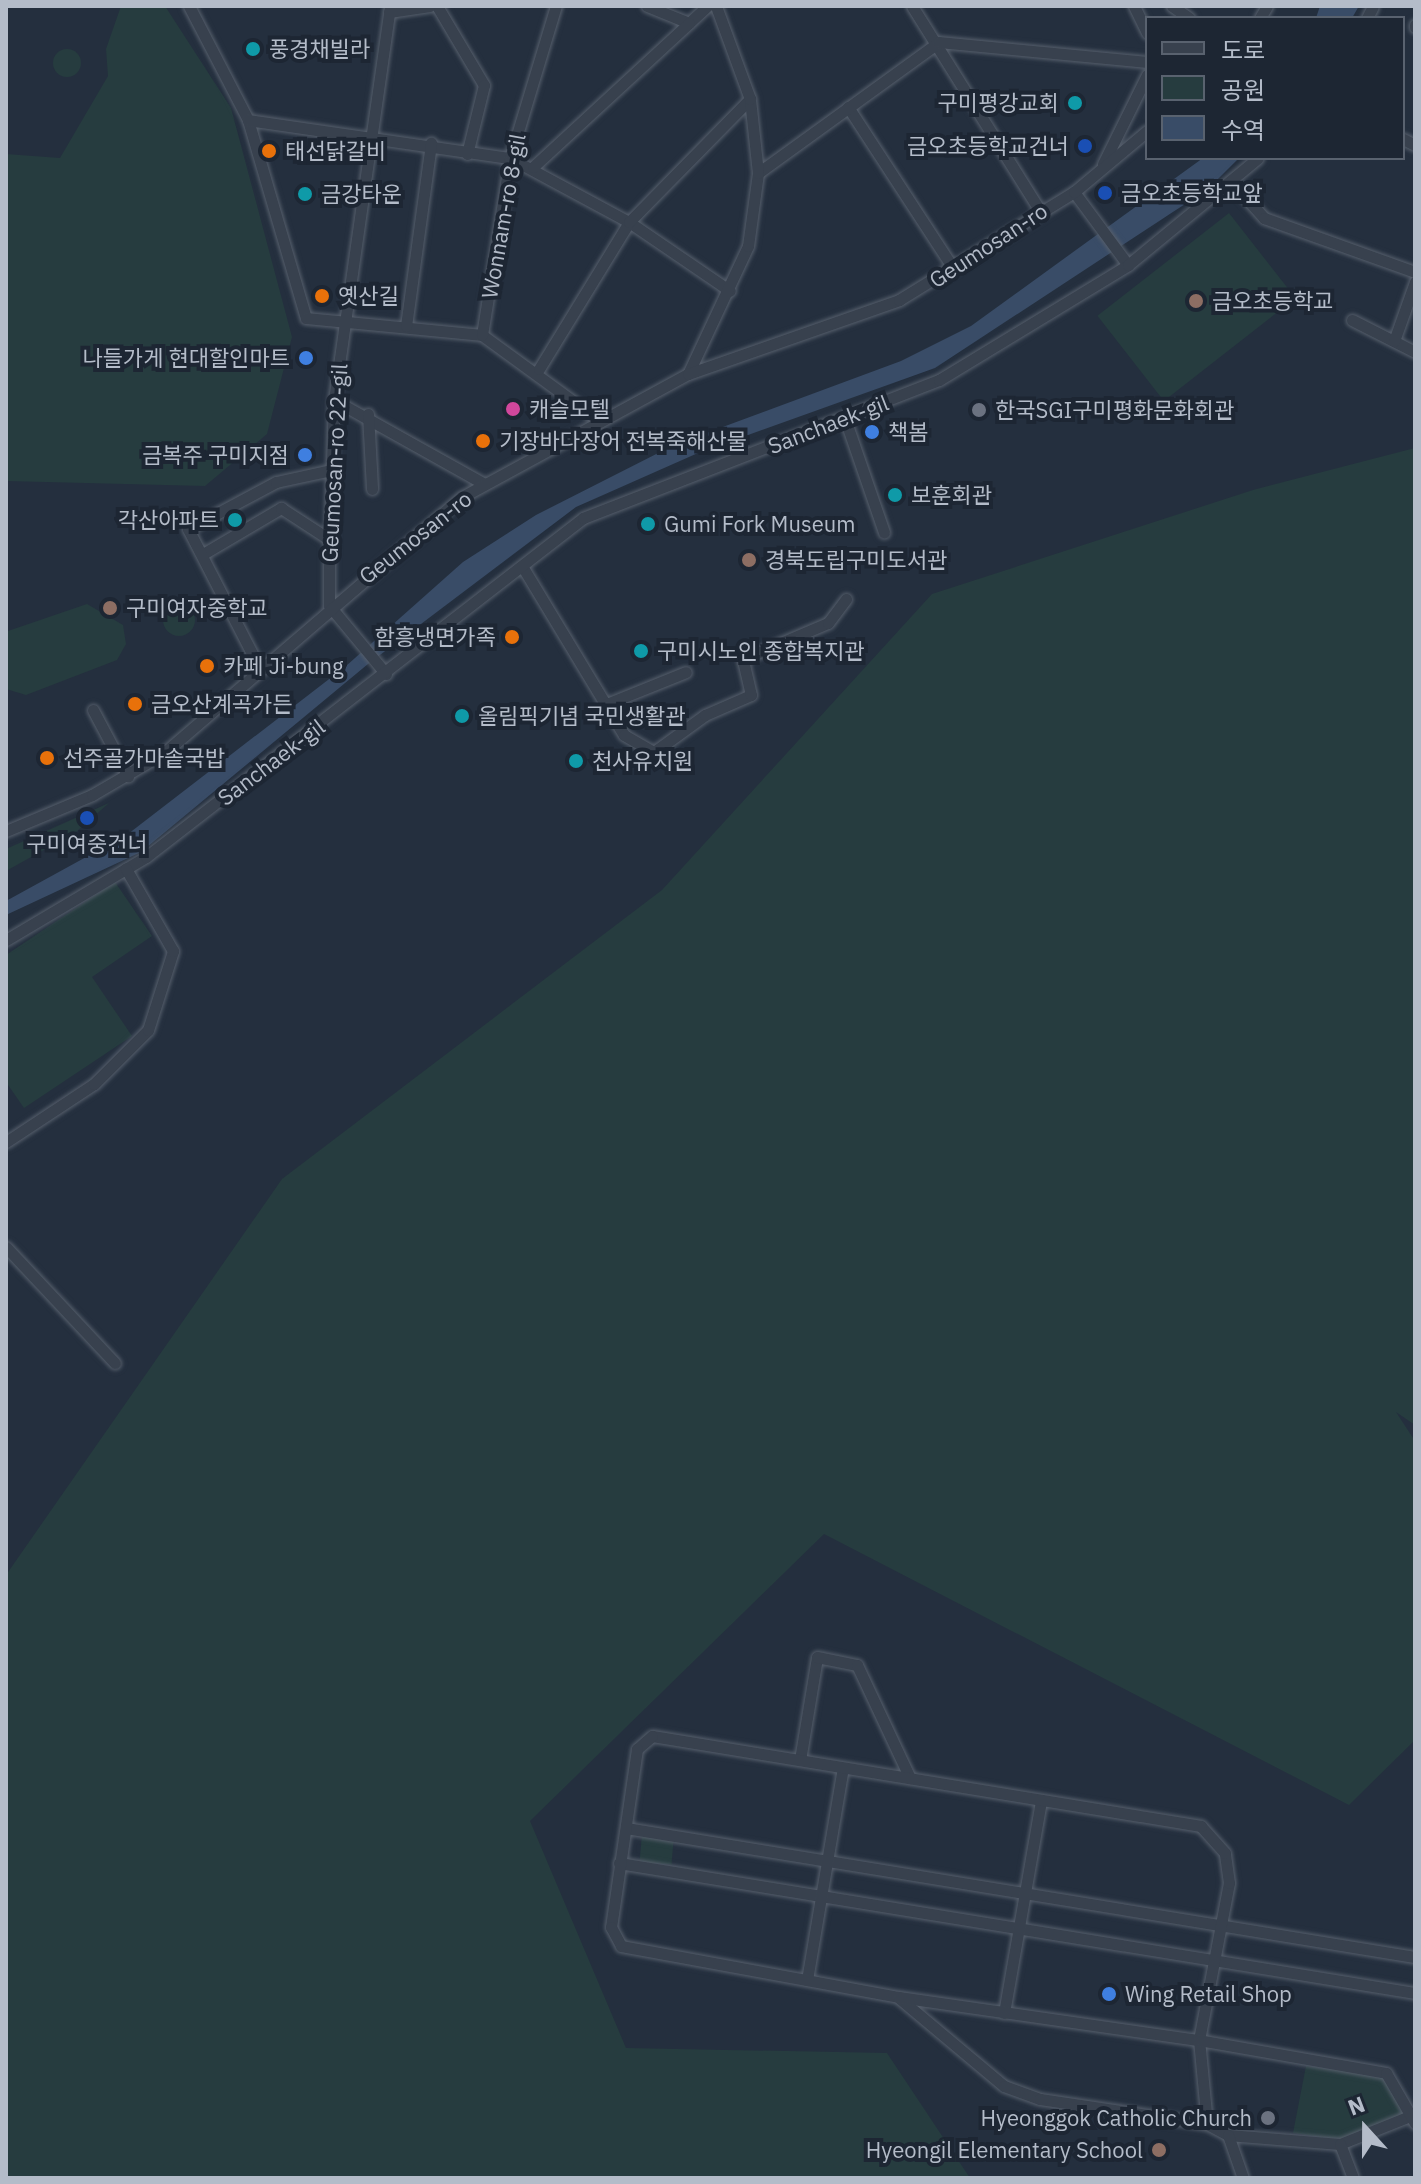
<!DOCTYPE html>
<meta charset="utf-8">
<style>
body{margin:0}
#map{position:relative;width:1421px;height:2184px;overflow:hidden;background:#242f3e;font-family:"IBM Plex Sans","Noto Sans KR",sans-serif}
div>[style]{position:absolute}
.green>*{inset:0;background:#263c3f;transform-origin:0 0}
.round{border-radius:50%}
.water>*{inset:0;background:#394c67}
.roads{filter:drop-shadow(0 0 2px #565f6c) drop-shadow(0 0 2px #565f6c)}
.minor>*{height:11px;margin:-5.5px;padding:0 5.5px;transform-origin:5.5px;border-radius:5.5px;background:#38414e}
.dots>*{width:22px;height:22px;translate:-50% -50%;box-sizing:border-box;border:4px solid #1d2633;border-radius:50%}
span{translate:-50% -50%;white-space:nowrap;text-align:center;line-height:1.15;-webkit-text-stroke:8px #1d2633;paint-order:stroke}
.poi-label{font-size:22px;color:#b4bcc9}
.left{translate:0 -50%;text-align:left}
.right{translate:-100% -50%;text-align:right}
.street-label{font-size:22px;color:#b4bcc9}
.frame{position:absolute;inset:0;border:8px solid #b4bcc9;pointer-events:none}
.legend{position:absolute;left:1145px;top:16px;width:260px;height:144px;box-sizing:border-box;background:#1d2633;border:2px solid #59626f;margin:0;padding:10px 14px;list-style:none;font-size:24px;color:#b4bcc9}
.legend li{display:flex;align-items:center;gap:16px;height:40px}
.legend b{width:40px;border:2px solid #59626f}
.north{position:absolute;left:1325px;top:2088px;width:80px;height:80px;-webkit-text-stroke:6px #1d2633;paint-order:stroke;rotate:339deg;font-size:22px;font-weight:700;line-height:32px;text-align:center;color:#b4bcc9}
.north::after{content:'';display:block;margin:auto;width:28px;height:36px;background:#b4bcc9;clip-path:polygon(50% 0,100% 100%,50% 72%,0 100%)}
</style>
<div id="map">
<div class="green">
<div style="clip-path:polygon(121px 6px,165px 6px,231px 108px,292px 337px,267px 434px,205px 486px,6px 481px,6px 154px,60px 158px,108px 76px,106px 49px)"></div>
<div class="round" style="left:53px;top:49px;width:28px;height:28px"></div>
<div style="left:1229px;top:213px;width:108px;height:167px;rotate:52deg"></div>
<div style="clip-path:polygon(1415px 448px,1415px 1425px,1396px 1412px,1415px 1441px,1415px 1740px,1349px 1805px,824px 1534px,530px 1821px,626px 2048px,887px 2053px,970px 2178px,6px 2178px,6px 1575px,282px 1179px,662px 890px,932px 594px,1253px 490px)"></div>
<div class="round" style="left:163px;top:604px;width:32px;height:32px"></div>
<div style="clip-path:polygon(87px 604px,123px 625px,126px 644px,117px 660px,26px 695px,6px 689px,8px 631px)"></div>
<div style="clip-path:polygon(109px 803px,76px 832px,6px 871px,6px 849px)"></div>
<div style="clip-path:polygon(115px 882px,152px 936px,92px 977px,132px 1036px,24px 1108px,6px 1082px,6px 955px)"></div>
<div style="left:642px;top:1834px;width:32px;height:28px;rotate:5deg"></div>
<div style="clip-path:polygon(1306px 2066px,1385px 2076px,1404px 2116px,1340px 2140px,1293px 2133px)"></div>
</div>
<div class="water">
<div style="clip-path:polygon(1320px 6px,1359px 6px,1352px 18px,1316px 18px)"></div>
<div style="clip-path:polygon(1203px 158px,1239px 158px,1208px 189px,935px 368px,698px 453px,576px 507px,368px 664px,141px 852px,6px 915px,6px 901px,128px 834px,346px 666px,463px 562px,536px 515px,674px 445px,901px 361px,971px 326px)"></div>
</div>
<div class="roads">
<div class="minor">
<div style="left:189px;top:6px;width:128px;rotate:62.6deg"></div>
<div style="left:248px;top:120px;width:206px;rotate:73.7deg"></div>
<div style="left:306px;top:318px;width:177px;rotate:5.5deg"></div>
<div style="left:482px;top:335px;width:146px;rotate:36.1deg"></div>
<div style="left:437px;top:6px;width:92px;rotate:59.3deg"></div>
<div style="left:484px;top:85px;width:71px;rotate:103.8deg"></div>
<div style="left:647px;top:6px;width:45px;rotate:22deg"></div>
<div style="left:689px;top:23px;width:25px;rotate:-43deg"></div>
<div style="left:912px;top:6px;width:242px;rotate:58deg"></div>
<div style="left:1134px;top:6px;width:30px;rotate:64deg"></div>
<div style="left:1172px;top:6px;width:21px;rotate:35deg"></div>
<div style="left:389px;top:12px;width:41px;rotate:-8.3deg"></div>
<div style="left:1260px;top:18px;width:14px;rotate:-60deg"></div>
<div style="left:1367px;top:18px;width:13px;rotate:-63deg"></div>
<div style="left:1415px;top:25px;width:2px;rotate:90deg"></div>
<div style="left:848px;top:107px;width:192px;rotate:56.9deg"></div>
<div style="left:248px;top:120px;width:265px;rotate:8.3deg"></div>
<div style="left:510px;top:158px;width:135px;rotate:28.3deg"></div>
<div style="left:629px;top:222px;width:122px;rotate:34.3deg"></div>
<div style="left:1403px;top:139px;width:13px;rotate:27deg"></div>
<div style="left:1103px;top:164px;width:99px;rotate:-63.7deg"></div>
<div style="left:533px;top:167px;width:212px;rotate:-42.7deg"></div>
<div style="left:758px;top:173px;width:223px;rotate:-35.9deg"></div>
<div style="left:939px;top:42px;width:209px;rotate:5.5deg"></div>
<div style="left:1233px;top:183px;width:47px;rotate:48.5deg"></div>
<div style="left:1264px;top:218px;width:160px;rotate:19.7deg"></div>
<div style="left:1074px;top:192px;width:91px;rotate:53.5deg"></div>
<div style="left:1352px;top:320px;width:71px;rotate:26.9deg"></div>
<div style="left:406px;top:326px;width:185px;rotate:-82.2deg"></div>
<div style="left:482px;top:335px;width:179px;rotate:-81deg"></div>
<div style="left:510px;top:158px;width:159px;rotate:-73.2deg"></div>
<div style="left:1394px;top:341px;width:63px;rotate:-70.4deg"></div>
<div style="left:539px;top:369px;width:172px;rotate:-58.5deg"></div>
<div style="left:629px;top:222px;width:173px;rotate:-45.5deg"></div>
<div style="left:688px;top:374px;width:141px;rotate:-64.9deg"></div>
<div style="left:748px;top:246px;width:74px;rotate:-82.2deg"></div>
<div style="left:758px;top:173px;width:74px;rotate:-96.2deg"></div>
<div style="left:750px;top:99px;width:99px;rotate:-110.1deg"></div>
<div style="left:334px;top:400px;width:172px;rotate:29.2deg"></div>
<div style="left:368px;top:414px;width:75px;rotate:86.9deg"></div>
<div style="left:845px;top:419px;width:120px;rotate:71deg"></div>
<div style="left:203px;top:554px;width:91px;rotate:-30.5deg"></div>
<div style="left:281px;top:508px;width:59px;rotate:33.1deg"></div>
<div style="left:522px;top:566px;width:197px;rotate:58.9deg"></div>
<div style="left:624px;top:735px;width:34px;rotate:30deg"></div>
<div style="left:654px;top:752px;width:63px;rotate:-36deg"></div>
<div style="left:705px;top:715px;width:50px;rotate:-23.5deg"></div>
<div style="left:751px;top:695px;width:37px;rotate:-103deg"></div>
<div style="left:743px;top:659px;width:92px;rotate:-23deg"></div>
<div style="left:828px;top:623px;width:30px;rotate:-53deg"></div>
<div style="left:259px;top:667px;width:155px;rotate:-117.2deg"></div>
<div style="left:188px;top:529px;width:100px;rotate:-28.1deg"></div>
<div style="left:276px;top:482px;width:56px;rotate:-12.3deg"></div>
<div style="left:386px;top:674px;width:89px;rotate:-129.6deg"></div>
<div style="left:329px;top:605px;width:41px;rotate:-90deg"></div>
<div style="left:329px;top:564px;width:164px;rotate:-88.3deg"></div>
<div style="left:334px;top:400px;width:398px;rotate:-81.9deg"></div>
<div style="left:604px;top:705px;width:88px;rotate:-21.9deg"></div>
<div style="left:93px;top:710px;width:75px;rotate:62.1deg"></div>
<div style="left:6px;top:831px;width:93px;rotate:-22.7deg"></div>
<div style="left:92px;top:795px;width:83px;rotate:-30.3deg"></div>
<div style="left:164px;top:753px;width:393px;rotate:-40.7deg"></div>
<div style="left:462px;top:497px;width:257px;rotate:-28.6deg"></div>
<div style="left:688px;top:374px;width:224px;rotate:-19.3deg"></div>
<div style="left:899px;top:300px;width:206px;rotate:-31.7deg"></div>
<div style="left:1074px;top:192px;width:95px;rotate:-39.9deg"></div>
<div style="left:6px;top:940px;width:163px;rotate:-30.7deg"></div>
<div style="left:146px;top:857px;width:553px;rotate:-37.8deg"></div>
<div style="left:583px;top:518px;width:382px;rotate:-21.2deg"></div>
<div style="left:939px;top:380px;width:221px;rotate:-31.3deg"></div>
<div style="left:1128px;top:265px;width:168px;rotate:-39.5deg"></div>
<div style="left:6px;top:1142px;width:105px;rotate:-33.4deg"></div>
<div style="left:94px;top:1084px;width:76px;rotate:-45deg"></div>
<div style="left:148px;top:1030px;width:83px;rotate:-72.4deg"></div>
<div style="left:173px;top:951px;width:95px;rotate:-119.8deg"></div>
<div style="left:6px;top:1247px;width:159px;rotate:46.8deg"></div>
<div style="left:800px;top:1760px;width:104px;rotate:-80.6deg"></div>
<div style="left:817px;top:1657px;width:41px;rotate:11.3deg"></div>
<div style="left:857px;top:1665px;width:125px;rotate:64.9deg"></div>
<div style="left:626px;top:1828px;width:799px;rotate:9.29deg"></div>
<div style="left:619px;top:1863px;width:807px;rotate:9.28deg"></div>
<div style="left:807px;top:1980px;width:215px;rotate:-80.4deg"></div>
<div style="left:899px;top:1998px;width:137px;rotate:40deg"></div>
<div style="left:1004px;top:2086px;width:38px;rotate:20deg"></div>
<div style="left:1040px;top:2099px;width:169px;rotate:8.5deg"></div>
<div style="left:1207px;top:2124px;width:24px;rotate:28deg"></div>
<div style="left:1228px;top:2135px;width:112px;rotate:4.6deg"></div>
<div style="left:1340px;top:2144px;width:81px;rotate:-21.8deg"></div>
<div style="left:1004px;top:2013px;width:216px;rotate:-80.1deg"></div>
<div style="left:1207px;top:2124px;width:84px;rotate:-95.4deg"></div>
<div style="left:1199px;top:2040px;width:160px;rotate:-79.2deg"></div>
<div style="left:1229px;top:1883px;width:30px;rotate:-98deg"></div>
<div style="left:1225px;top:1853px;width:36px;rotate:-132deg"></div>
<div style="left:1201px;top:1826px;width:556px;rotate:-170.69deg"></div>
<div style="left:652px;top:1736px;width:20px;rotate:139deg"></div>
<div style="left:637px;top:1749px;width:180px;rotate:98.3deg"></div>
<div style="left:611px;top:1927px;width:21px;rotate:62deg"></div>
<div style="left:621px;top:1946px;width:283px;rotate:10.4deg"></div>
<div style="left:899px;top:1997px;width:303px;rotate:8.2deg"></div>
<div style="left:1199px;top:2040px;width:190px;rotate:10deg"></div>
<div style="left:1386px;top:2073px;width:58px;rotate:59.9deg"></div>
<div style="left:1228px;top:2135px;width:46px;rotate:70.8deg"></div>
<div style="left:1340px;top:2144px;width:36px;rotate:69deg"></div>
</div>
</div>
<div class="dots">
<div style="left:253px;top:49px;background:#0f9aa8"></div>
<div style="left:1075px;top:103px;background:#0f9aa8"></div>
<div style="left:1085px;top:146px;background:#1a4fb4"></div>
<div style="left:269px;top:151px;background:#e8710a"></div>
<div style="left:1105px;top:193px;background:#1a4fb4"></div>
<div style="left:305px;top:194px;background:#0f9aa8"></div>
<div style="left:322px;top:296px;background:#e8710a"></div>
<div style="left:1196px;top:301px;background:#8d6e63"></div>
<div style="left:306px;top:358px;background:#3f7fe0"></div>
<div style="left:513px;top:409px;background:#d1479c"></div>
<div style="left:979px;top:410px;background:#6b7280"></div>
<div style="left:872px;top:432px;background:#3f7fe0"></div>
<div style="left:483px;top:441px;background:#e8710a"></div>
<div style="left:305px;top:455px;background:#3f7fe0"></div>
<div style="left:895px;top:495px;background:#0f9aa8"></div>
<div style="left:235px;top:520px;background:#0f9aa8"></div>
<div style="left:648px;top:524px;background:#0f9aa8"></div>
<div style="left:749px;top:560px;background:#8d6e63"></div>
<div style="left:110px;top:608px;background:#8d6e63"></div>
<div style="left:512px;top:637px;background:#e8710a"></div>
<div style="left:641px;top:651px;background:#0f9aa8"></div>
<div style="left:207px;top:666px;background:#e8710a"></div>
<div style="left:135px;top:704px;background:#e8710a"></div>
<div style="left:462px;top:716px;background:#0f9aa8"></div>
<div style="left:47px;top:758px;background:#e8710a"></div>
<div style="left:576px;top:761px;background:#0f9aa8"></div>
<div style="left:87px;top:818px;background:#1a4fb4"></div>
<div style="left:1109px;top:1994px;background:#3f7fe0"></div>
<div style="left:1268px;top:2118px;background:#6b7280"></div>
<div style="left:1159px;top:2150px;background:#8d6e63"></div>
</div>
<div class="poi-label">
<span class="left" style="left:269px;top:49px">풍경채빌라</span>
<span class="right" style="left:1059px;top:103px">구미평강교회</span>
<span class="right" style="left:1069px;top:146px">금오초등학교건너</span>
<span class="left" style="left:285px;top:151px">태선닭갈비</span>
<span class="left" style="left:1121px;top:193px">금오초등학교앞</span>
<span class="left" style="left:321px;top:194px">금강타운</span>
<span class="left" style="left:338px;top:296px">옛산길</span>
<span class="left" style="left:1212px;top:301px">금오초등학교</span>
<span class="right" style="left:290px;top:358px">나들가게 현대할인마트</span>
<span class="left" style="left:529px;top:409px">캐슬모텔</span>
<span class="left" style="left:995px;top:410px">한국SGI구미평화문화회관</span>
<span class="left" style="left:888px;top:432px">책봄</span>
<span class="left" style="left:499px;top:441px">기장바다장어 전복죽해산물</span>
<span class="right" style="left:289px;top:455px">금복주 구미지점</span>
<span class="left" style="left:911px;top:495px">보훈회관</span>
<span class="right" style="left:219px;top:520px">각산아파트</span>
<span class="left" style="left:664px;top:524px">Gumi Fork Museum</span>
<span class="left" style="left:765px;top:560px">경북도립구미도서관</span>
<span class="left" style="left:126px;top:608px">구미여자중학교</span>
<span class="right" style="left:496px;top:637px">함흥냉면가족</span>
<span class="left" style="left:657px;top:651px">구미시노인 종합복지관</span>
<span class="left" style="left:223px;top:666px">카페 Ji-bung</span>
<span class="left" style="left:151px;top:704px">금오산계곡가든</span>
<span class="left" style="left:478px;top:716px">올림픽기념 국민생활관</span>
<span class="left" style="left:63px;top:758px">선주골가마솥국밥</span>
<span class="left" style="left:592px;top:761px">천사유치원</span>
<span style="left:87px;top:844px">구미여중건너</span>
<span class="left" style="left:1125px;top:1994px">Wing Retail Shop</span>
<span class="right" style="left:1252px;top:2118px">Hyeonggok Catholic Church</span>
<span class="right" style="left:1143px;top:2150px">Hyeongil Elementary School</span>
</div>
<div class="street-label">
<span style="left:503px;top:216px;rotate:-80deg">Wonnam-ro 8-gil</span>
<span style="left:988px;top:245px;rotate:-33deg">Geumosan-ro</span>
<span style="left:828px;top:424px;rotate:-21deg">Sanchaek-gil</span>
<span style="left:334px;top:463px;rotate:-87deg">Geumosan-ro 22-gil</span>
<span style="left:415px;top:537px;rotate:-38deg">Geumosan-ro</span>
<span style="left:271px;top:762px;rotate:-37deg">Sanchaek-gil</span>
</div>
<div class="frame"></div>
<ul class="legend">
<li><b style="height:10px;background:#38414e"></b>도로</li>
<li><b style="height:22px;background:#263c3f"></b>공원</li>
<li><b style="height:22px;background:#394c67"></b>수역</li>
</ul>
<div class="north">N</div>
</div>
